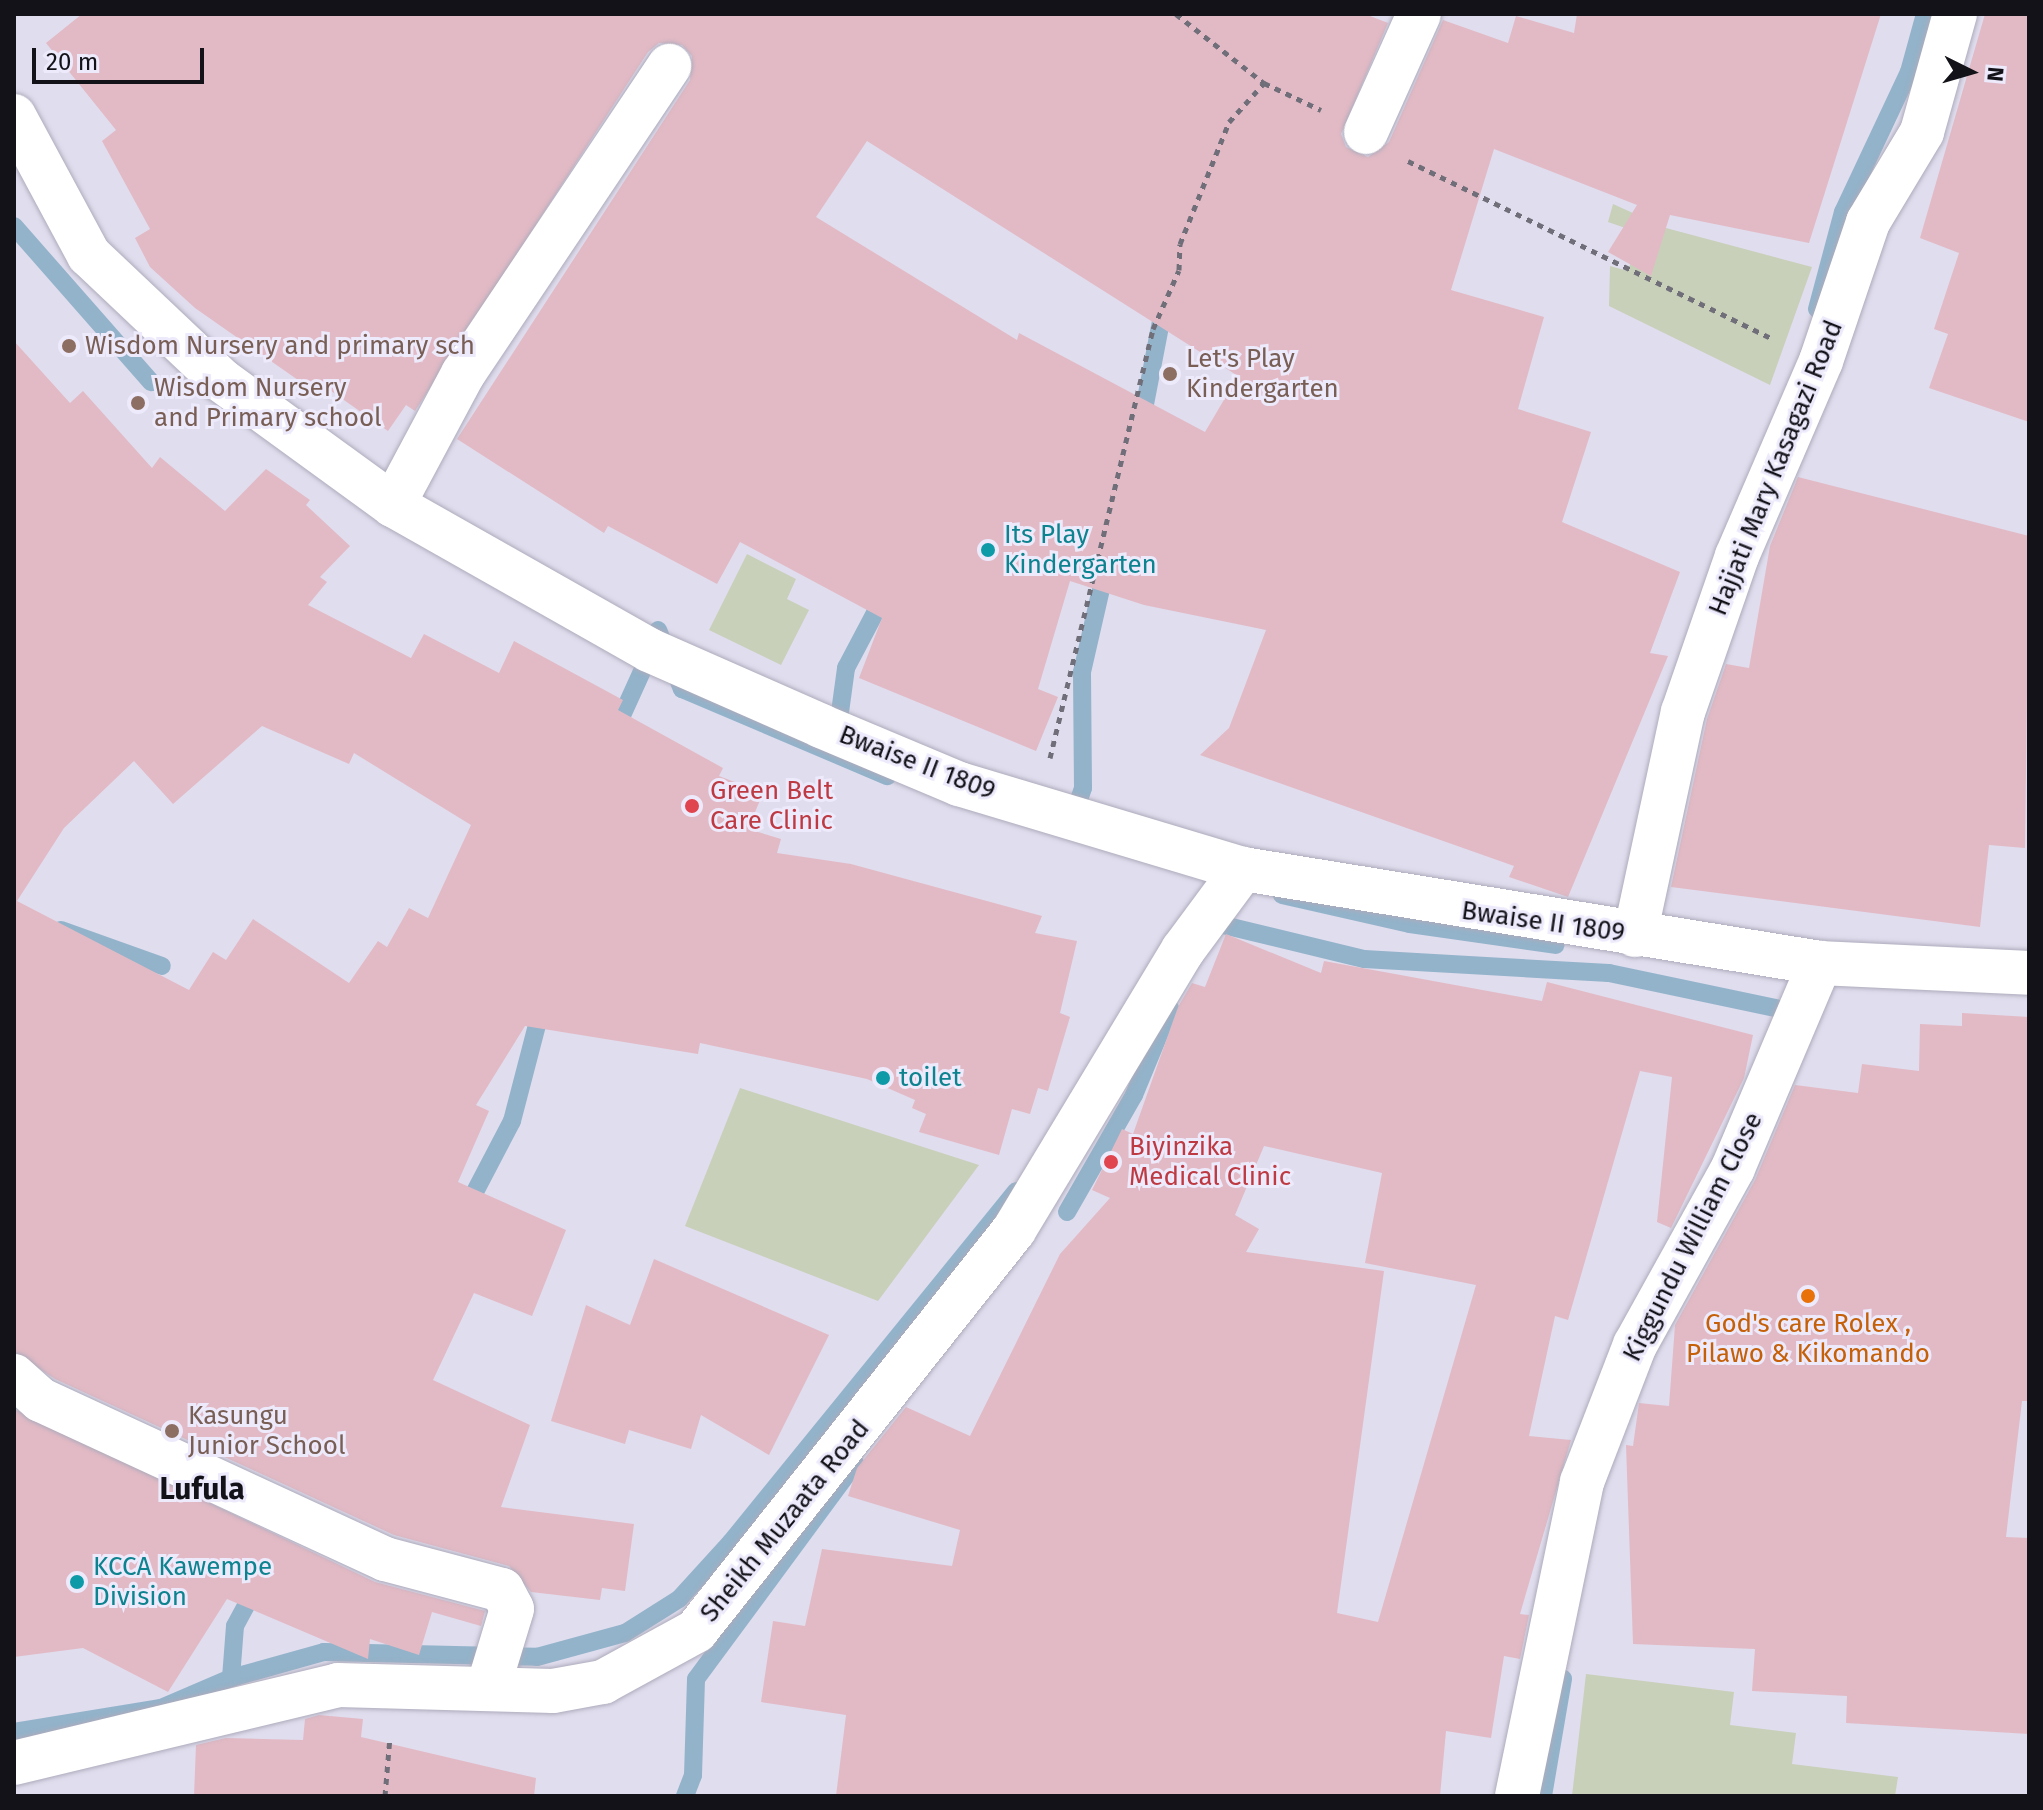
<!DOCTYPE html>
<style>
body{margin:0}
#map{position:relative;width:2043px;height:1810px;overflow:hidden;background:#e0ddee;font-family:"Fira Sans",sans-serif}
div>[style]{position:absolute}
.green>*{inset:0;background:#c8d0ba}
.stream>*{height:18px;margin:-9px;padding:0 9px;transform-origin:9px;border-radius:9px;background:#93b3ca}
.building>*{inset:0;background:#e2bac5}
.path>*{height:5px;margin-top:-2.5px;transform-origin:0;background:repeating-linear-gradient(90deg,#706e79 0 6px,transparent 0 12px)}
.roads{filter:drop-shadow(0 0 2px #adabbb) drop-shadow(0 0 2px #adabbb)}
.minor>*{height:44px;margin:-22px;padding:0 22px;transform-origin:22px;border-radius:22px;background:#fff}
.dots>*{width:22px;height:22px;translate:-50% -50%;box-sizing:border-box;border:4px solid #edeafc;border-radius:50%}
span{translate:-50% -50%;white-space:nowrap;text-align:center;line-height:1.15;-webkit-text-stroke:6px #edeafc;paint-order:stroke}
.education-label{font-size:26px;color:#785e54}
.left{translate:0 -50%;text-align:left}
.street-label{font-size:26px;color:#131218}
.culture-label{font-size:26px;color:#0d838f}
.health-label{font-size:26px;color:#be3a42}
.food-label{font-size:26px;color:#c56008}
.quarter-label{font-size:30px;color:#131218;font-weight:700}
.frame{position:absolute;inset:0;border:16px solid #131218;pointer-events:none}
.north{position:absolute;left:1931px;top:32px;width:80px;height:80px;-webkit-text-stroke:6px #edeafc;paint-order:stroke;rotate:95deg;font-size:22px;font-weight:700;line-height:32px;text-align:center;color:#131218}
.north::after{content:'';display:block;margin:auto;width:28px;height:36px;background:#131218;clip-path:polygon(50% 0,100% 100%,50% 72%,0 100%)}
.scale{position:absolute;left:32px;top:48px;width:172px;height:36px;box-sizing:border-box;border:4px solid #131218;border-top:0;padding-left:10px;font-size:24px;line-height:28px;white-space:nowrap;color:#131218;-webkit-text-stroke:6px #edeafc;paint-order:stroke}
</style>
<div id="map">
<div class="green">
<div style="clip-path:polygon(1613px 204px,1666px 228px,1812px 267px,1770px 385px,1609px 306px,1610px 266px,1628px 271px,1640px 233px,1608px 222px)"></div>
<div style="clip-path:polygon(747px 554px,796px 579px,787px 599px,809px 610px,781px 665px,709px 630px)"></div>
<div style="clip-path:polygon(740px 1088px,979px 1165px,878px 1301px,685px 1226px)"></div>
<div style="clip-path:polygon(1586px 1674px,1734px 1692px,1730px 1725px,1796px 1733px,1792px 1764px,1898px 1777px,1895px 1796px,1572px 1796px)"></div>
</div>
<div class="stream">
<div style="left:14px;top:226px;width:208px;rotate:48.7deg"></div>
<div style="left:1817px;top:309px;width:100px;rotate:-75deg"></div>
<div style="left:1843px;top:212px;width:155px;rotate:-64.8deg"></div>
<div style="left:1909px;top:72px;width:60px;rotate:-74.6deg"></div>
<div style="left:1141px;top:425px;width:121px;rotate:-79.1deg"></div>
<div style="left:658px;top:630px;width:64px;rotate:67.9deg"></div>
<div style="left:682px;top:689px;width:223px;rotate:23deg"></div>
<div style="left:614px;top:733px;width:72px;rotate:-65.6deg"></div>
<div style="left:837px;top:734px;width:67px;rotate:-82.2deg"></div>
<div style="left:846px;top:668px;width:84px;rotate:-62.2deg"></div>
<div style="left:1072px;top:820px;width:34px;rotate:-71deg"></div>
<div style="left:1083px;top:788px;width:116px;rotate:-90.5deg"></div>
<div style="left:1082px;top:672px;width:108px;rotate:-77.1deg"></div>
<div style="left:1282px;top:895px;width:131px;rotate:12.8deg"></div>
<div style="left:1410px;top:924px;width:147px;rotate:8.2deg"></div>
<div style="left:61px;top:930px;width:107px;rotate:19.6deg"></div>
<div style="left:1211px;top:934px;width:13px;rotate:-51deg"></div>
<div style="left:1219px;top:924px;width:149px;rotate:13.6deg"></div>
<div style="left:1364px;top:959px;width:245px;rotate:3.3deg"></div>
<div style="left:1609px;top:973px;width:194px;rotate:11.9deg"></div>
<div style="left:466px;top:1209px;width:99px;rotate:-62.4deg"></div>
<div style="left:512px;top:1121px;width:119px;rotate:-75.4deg"></div>
<div style="left:1067px;top:1212px;width:135px;rotate:-60.2deg"></div>
<div style="left:1134px;top:1095px;width:94px;rotate:-67.5deg"></div>
<div style="left:231px;top:1678px;width:97px;rotate:-15.6deg"></div>
<div style="left:324px;top:1652px;width:213px;rotate:1.3deg"></div>
<div style="left:537px;top:1657px;width:91px;rotate:-15.3deg"></div>
<div style="left:625px;top:1633px;width:64px;rotate:-32.2deg"></div>
<div style="left:679px;top:1599px;width:77px;rotate:-47.6deg"></div>
<div style="left:731px;top:1542px;width:452px;rotate:-50.9deg"></div>
<div style="left:14px;top:1732px;width:149px;rotate:-9.3deg"></div>
<div style="left:161px;top:1708px;width:76px;rotate:-23.2deg"></div>
<div style="left:231px;top:1678px;width:52px;rotate:-85.6deg"></div>
<div style="left:235px;top:1626px;width:44px;rotate:-61.7deg"></div>
<div style="left:685px;top:1796px;width:22px;rotate:-69deg"></div>
<div style="left:693px;top:1775px;width:96px;rotate:-88.2deg"></div>
<div style="left:696px;top:1679px;width:268px;rotate:-53.6deg"></div>
<div style="left:1543px;top:1796px;width:119px;rotate:-80.3deg"></div>
</div>
<div class="building">
<div style="clip-path:polygon(evenodd,82px 14px,1365px 14px,1388px 23px,1341px 134px,1346px 147px,1368px 157px,1389px 142px,1443px 20px,1508px 43px,1516px 16px,1574px 33px,1577px 14px,1881px 14px,1809px 243px,1670px 215px,1651px 276px,1608px 252px,1637px 205px,1494px 149px,1451px 290px,1544px 317px,1518px 409px,1591px 432px,1562px 522px,1680px 572px,1650px 653px,1668px 656px,1568px 897px,1509px 877px,1514px 866px,1200px 755px,1229px 728px,1266px 630px,1144px 605px,1070px 581px,1038px 689px,1058px 697px,1036px 751px,859px 678px,882px 618px,740px 542px,717px 584px,608px 526px,604px 533px,457px 439px,690px 80px,692px 56px,682px 45px,659px 43px,648px 52px,415px 411px,406px 405px,388px 431px,324px 386px,318px 394px,195px 308px,150px 267px,135px 238px,150px 229px,102px 141px,116px 130px,46px 43px,82px 14px,867px 141px,1238px 376px,1205px 432px,1019px 333px,1017px 340px,816px 217px,867px 141px)"></div>
<div style="clip-path:polygon(1985px 14px,2029px 14px,2029px 422px,1929px 388px,1948px 334px,1934px 329px,1959px 253px,1920px 238px)"></div>
<div style="clip-path:polygon(evenodd,14px 341px,70px 403px,83px 391px,152px 468px,160px 457px,225px 511px,266px 469px,310px 500px,306px 505px,350px 546px,320px 577px,327px 582px,308px 605px,411px 658px,424px 634px,499px 673px,514px 641px,623px 700px,618px 710px,723px 768px,719px 776px,763px 793px,748px 829px,781px 839px,777px 853px,851px 864px,1042px 916px,1035px 933px,1077px 941px,1060px 1013px,1070px 1017px,1048px 1091px,1038px 1088px,1030px 1114px,1012px 1109px,999px 1155px,919px 1132px,926px 1114px,912px 1108px,915px 1100px,867px 1079px,700px 1043px,698px 1054px,525px 1026px,476px 1105px,489px 1111px,458px 1182px,566px 1230px,532px 1316px,474px 1293px,433px 1380px,530px 1425px,501px 1507px,634px 1524px,625px 1591px,602px 1588px,600px 1600px,531px 1592px,509px 1566px,394px 1535px,55px 1379px,14px 1352px,14px 341px,262px 726px,349px 764px,354px 753px,471px 825px,428px 918px,409px 908px,387px 947px,378px 941px,349px 983px,253px 919px,226px 960px,213px 952px,189px 990px,17px 901px,64px 828px,134px 761px,173px 804px,262px 726px)"></div>
<div style="clip-path:polygon(1798px 477px,2029px 536px,2025px 848px,1989px 845px,1980px 927px,1671px 887px,1707px 719px,1726px 664px,1749px 668px,1770px 546px)"></div>
<div style="clip-path:polygon(evenodd,1226px 934px,1321px 973px,1324px 961px,1542px 1001px,1547px 982px,1753px 1035px,1744px 1078px,1671px 1228px,1657px 1222px,1672px 1077px,1640px 1071px,1568px 1320px,1555px 1316px,1529px 1436px,1571px 1440px,1520px 1614px,1529px 1615px,1520px 1659px,1504px 1656px,1491px 1738px,1446px 1731px,1440px 1796px,836px 1796px,846px 1715px,761px 1702px,773px 1621px,805px 1626px,822px 1549px,952px 1566px,960px 1530px,848px 1496px,857px 1468px,906px 1407px,970px 1436px,1060px 1254px,1110px 1198px,1092px 1190px,1122px 1129px,1133px 1134px,1178px 1007px,1192px 983px,1205px 987px,1226px 934px,1264px 1146px,1382px 1173px,1365px 1263px,1476px 1285px,1378px 1622px,1337px 1613px,1384px 1271px,1246px 1252px,1259px 1229px,1235px 1215px,1264px 1146px)"></div>
<div style="clip-path:polygon(1962px 1013px,2029px 1017px,2029px 1401px,2022px 1401px,2006px 1537px,2029px 1538px,2029px 1734px,1846px 1723px,1847px 1696px,1752px 1691px,1755px 1649px,1633px 1644px,1626px 1445px,1633px 1446px,1639px 1403px,1669px 1406px,1675px 1325px,1755px 1180px,1795px 1085px,1858px 1093px,1862px 1064px,1919px 1071px,1920px 1024px,1962px 1026px)"></div>
<div style="clip-path:polygon(654px 1259px,829px 1335px,769px 1455px,701px 1415px,691px 1449px,629px 1430px,625px 1444px,551px 1421px,586px 1305px,630px 1325px)"></div>
<div style="clip-path:polygon(14px 1409px,375px 1582px,485px 1611px,481px 1626px,432px 1612px,419px 1655px,370px 1639px,368px 1659px,227px 1599px,168px 1692px,83px 1648px,14px 1657px)"></div>
<div style="clip-path:polygon(319px 1715px,363px 1719px,361px 1737px,536px 1778px,534px 1796px,194px 1796px,196px 1745px,226px 1738px,303px 1740px,305px 1719px)"></div>
</div>
<div class="path">
<div style="left:1176px;top:14px;width:112px;rotate:38.1deg"></div>
<div style="left:1264px;top:83px;width:63px;rotate:25.3deg"></div>
<div style="left:1408px;top:161px;width:406px;rotate:26deg"></div>
<div style="left:1050px;top:758px;width:441px;rotate:-76.5deg"></div>
<div style="left:1153px;top:329px;width:64px;rotate:-66.2deg"></div>
<div style="left:1179px;top:270px;width:26px;rotate:-88deg"></div>
<div style="left:1180px;top:244px;width:131px;rotate:-68.1deg"></div>
<div style="left:1229px;top:122px;width:52px;rotate:-48.1deg"></div>
<div style="left:385px;top:1796px;width:59px;rotate:-85.2deg"></div>
</div>
<div class="roads">
<div class="minor">
<div style="left:14px;top:116px;width:158px;rotate:61.7deg"></div>
<div style="left:89px;top:255px;width:182px;rotate:43.4deg"></div>
<div style="left:221px;top:380px;width:213px;rotate:36deg"></div>
<div style="left:393px;top:505px;width:294px;rotate:29.5deg"></div>
<div style="left:649px;top:650px;width:188px;rotate:23.8deg"></div>
<div style="left:821px;top:726px;width:150px;rotate:22.8deg"></div>
<div style="left:959px;top:784px;width:296px;rotate:16.7deg"></div>
<div style="left:1243px;top:869px;width:585px;rotate:9.25deg"></div>
<div style="left:1820px;top:963px;width:209px;rotate:2.7deg"></div>
<div style="left:1366px;top:132px;width:129px;rotate:-65.8deg"></div>
<div style="left:393px;top:505px;width:149px;rotate:-61.9deg"></div>
<div style="left:463px;top:374px;width:371px;rotate:-56.2deg"></div>
<div style="left:1635px;top:935px;width:228px;rotate:-77.9deg"></div>
<div style="left:1683px;top:712px;width:165px;rotate:-70.9deg"></div>
<div style="left:1737px;top:556px;width:212px;rotate:-66.7deg"></div>
<div style="left:1821px;top:361px;width:147px;rotate:-71.3deg"></div>
<div style="left:1868px;top:222px;width:105px;rotate:-59deg"></div>
<div style="left:1922px;top:132px;width:123px;rotate:-74.4deg"></div>
<div style="left:14px;top:1376px;width:36px;rotate:42deg"></div>
<div style="left:41px;top:1400px;width:379px;rotate:24.8deg"></div>
<div style="left:385px;top:1559px;width:121px;rotate:14.8deg"></div>
<div style="left:502px;top:1590px;width:21px;rotate:62deg"></div>
<div style="left:512px;top:1609px;width:83px;rotate:106.9deg"></div>
<div style="left:14px;top:1763px;width:333px;rotate:-13.5deg"></div>
<div style="left:338px;top:1685px;width:215px;rotate:1.6deg"></div>
<div style="left:553px;top:1691px;width:51px;rotate:-10.2deg"></div>
<div style="left:603px;top:1682px;width:106px;rotate:-28.7deg"></div>
<div style="left:696px;top:1631px;width:512px;rotate:-51.58deg"></div>
<div style="left:1014px;top:1230px;width:327px;rotate:-58.9deg"></div>
<div style="left:1183px;top:950px;width:101px;rotate:-53.5deg"></div>
<div style="left:1517px;top:1796px;width:321px;rotate:-78.3deg"></div>
<div style="left:1582px;top:1482px;width:147px;rotate:-68.9deg"></div>
<div style="left:1635px;top:1345px;width:202px;rotate:-61deg"></div>
<div style="left:1733px;top:1168px;width:223px;rotate:-67deg"></div>
</div>
</div>
<div class="dots">
<div style="left:69px;top:346px;background:#8d6e63"></div>
<div style="left:1170px;top:374px;background:#8d6e63"></div>
<div style="left:138px;top:403px;background:#8d6e63"></div>
<div style="left:988px;top:550px;background:#0f9aa8"></div>
<div style="left:692px;top:806px;background:#e0444e"></div>
<div style="left:883px;top:1078px;background:#0f9aa8"></div>
<div style="left:1111px;top:1162px;background:#e0444e"></div>
<div style="left:1808px;top:1296px;background:#e8710a"></div>
<div style="left:172px;top:1431px;background:#8d6e63"></div>
<div style="left:77px;top:1582px;background:#0f9aa8"></div>
</div>
<div class="education-label">
<span class="left" style="left:85px;top:346px">Wisdom Nursery and primary sch</span>
<span class="left" style="left:1186px;top:374px">Let's Play<br>Kindergarten</span>
<span class="left" style="left:154px;top:403px">Wisdom Nursery<br>and Primary school</span>
<span class="left" style="left:188px;top:1431px">Kasungu<br>Junior School</span>
</div>
<div class="street-label">
<span style="left:1776px;top:468px;rotate:-68deg">Hajjati Mary Kasagazi Road</span>
<span style="left:917px;top:763px;rotate:21deg">Bwaise II 1809</span>
<span style="left:1543px;top:922px;rotate:8deg">Bwaise II 1809</span>
<span style="left:1693px;top:1237px;rotate:-63deg">Kiggundu William Close</span>
<span style="left:785px;top:1521px;rotate:-51deg">Sheikh Muzaata Road</span>
</div>
<div class="culture-label">
<span class="left" style="left:1004px;top:550px">Its Play<br>Kindergarten</span>
<span class="left" style="left:899px;top:1078px">toilet</span>
<span class="left" style="left:93px;top:1582px">KCCA Kawempe<br>Division</span>
</div>
<div class="health-label">
<span class="left" style="left:710px;top:806px">Green Belt<br>Care Clinic</span>
<span class="left" style="left:1129px;top:1162px">Biyinzika<br>Medical Clinic</span>
</div>
<div class="food-label">
<span style="left:1808px;top:1339px">God's care Rolex ,<br>Pilawo &amp; Kikomando</span>
</div>
<div class="quarter-label">
<span style="left:202px;top:1489px">Lufula</span>
</div>
<div class="frame"></div>
<div class="north">N</div>
<div class="scale">20 m</div>
</div>
